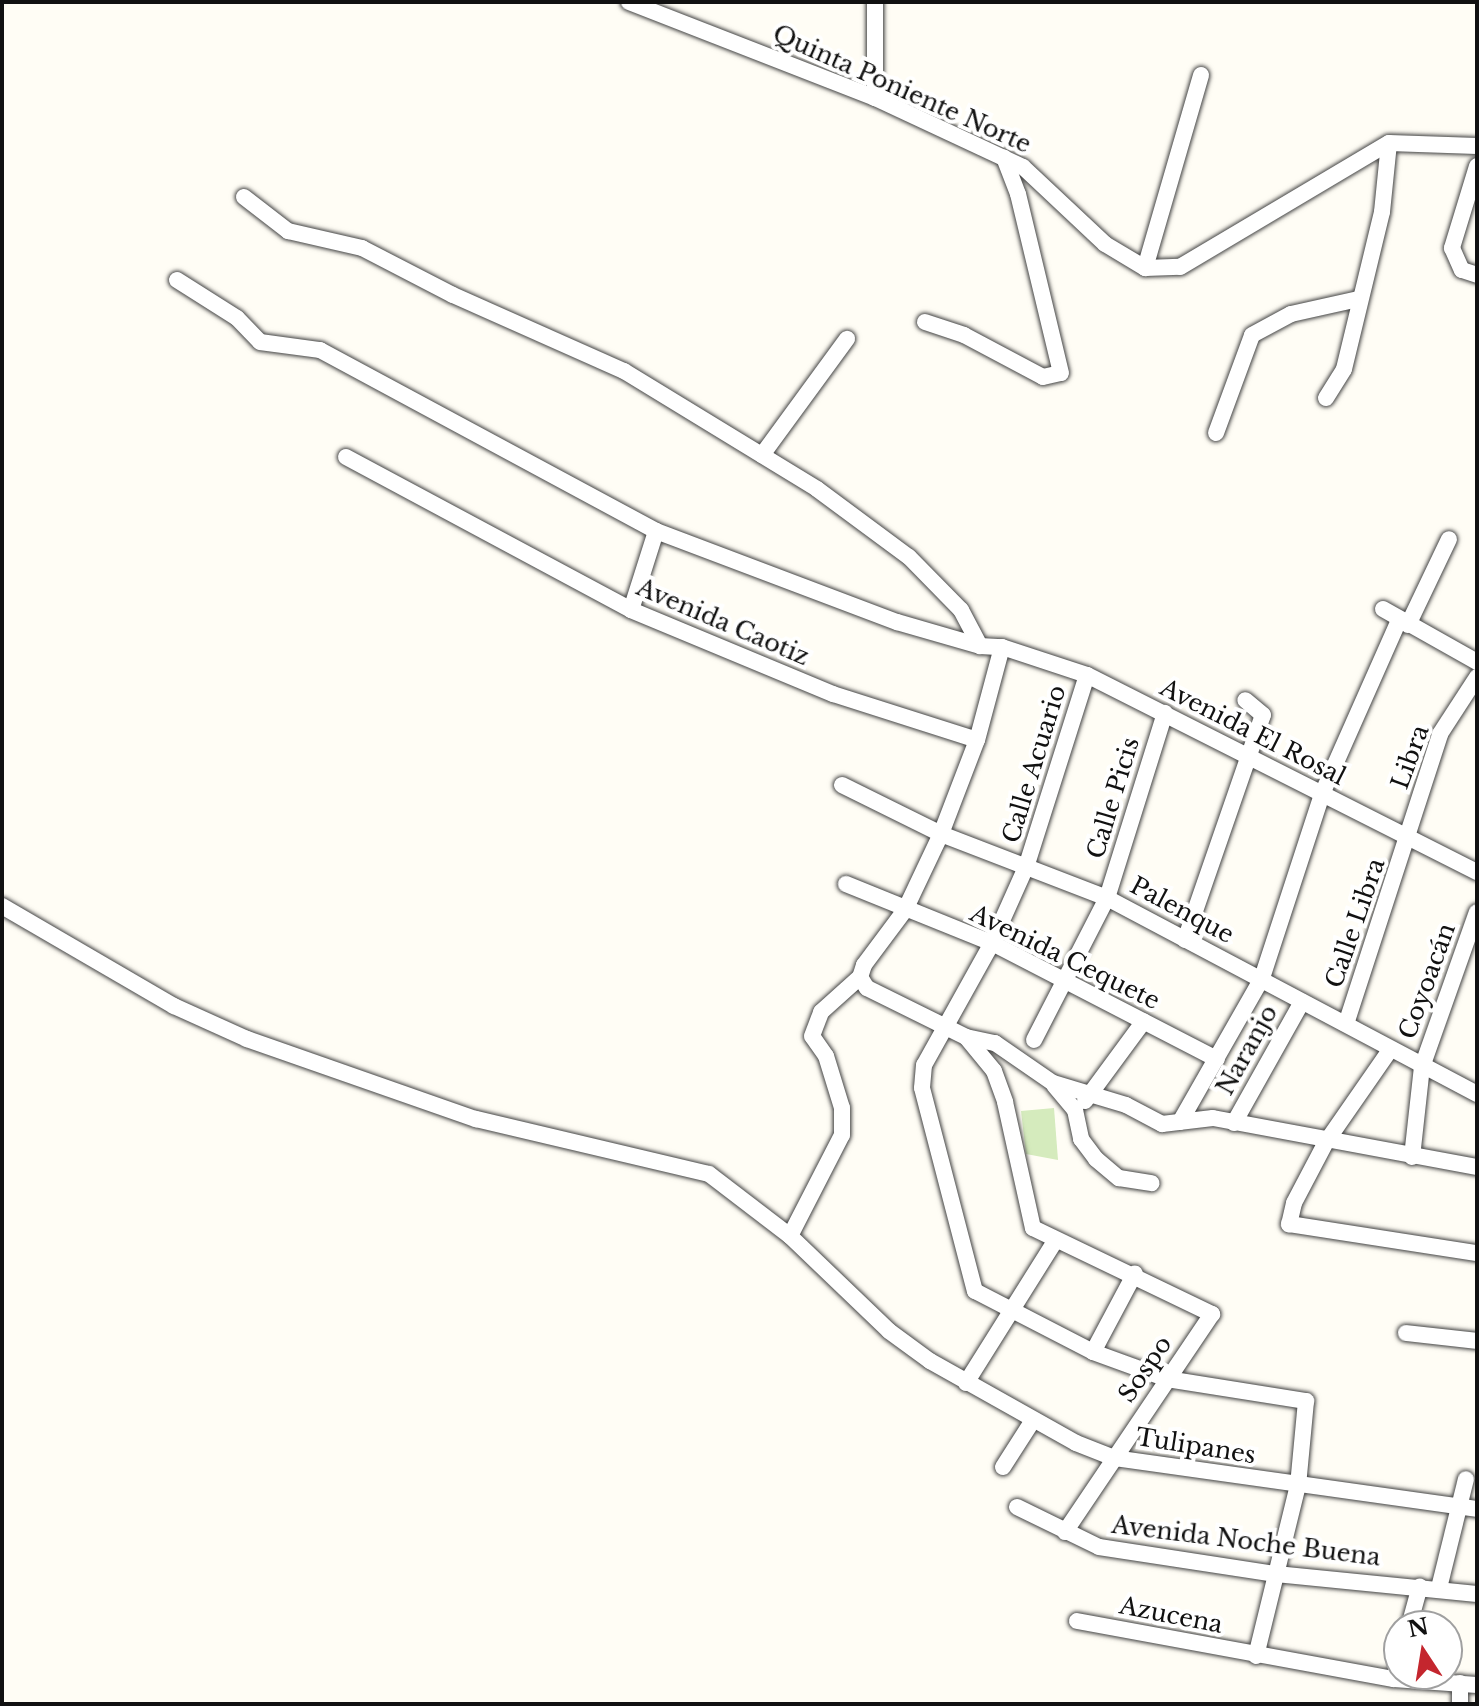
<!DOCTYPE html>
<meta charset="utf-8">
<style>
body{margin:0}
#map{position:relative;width:1479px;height:1706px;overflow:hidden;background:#fffdf5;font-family:"Libre Baskerville",serif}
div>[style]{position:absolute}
.green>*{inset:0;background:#d5ebbd}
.roads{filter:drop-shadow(0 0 2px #444) drop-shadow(0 0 2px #444)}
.minor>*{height:16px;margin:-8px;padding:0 8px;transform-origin:8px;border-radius:8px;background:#fff}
span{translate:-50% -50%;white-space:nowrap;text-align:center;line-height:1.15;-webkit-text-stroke:8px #fff;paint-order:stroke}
.street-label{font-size:24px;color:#111}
.frame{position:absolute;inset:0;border:4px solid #111;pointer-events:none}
.north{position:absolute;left:1383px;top:1610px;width:80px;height:80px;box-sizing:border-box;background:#fff;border:2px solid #a0a0a0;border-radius:50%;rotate:348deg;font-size:22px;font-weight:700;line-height:32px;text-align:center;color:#111}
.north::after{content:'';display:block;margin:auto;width:28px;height:36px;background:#c4262e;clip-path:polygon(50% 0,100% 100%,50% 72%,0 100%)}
</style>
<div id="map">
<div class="green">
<div style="clip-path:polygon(1054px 1108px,1058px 1160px,1026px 1154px,1021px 1111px)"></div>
</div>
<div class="roads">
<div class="minor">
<div style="left:629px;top:2px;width:264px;rotate:21.3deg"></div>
<div style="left:875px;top:98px;width:163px;rotate:25deg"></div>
<div style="left:1023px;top:167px;width:112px;rotate:43.2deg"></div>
<div style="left:1105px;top:244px;width:47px;rotate:31deg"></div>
<div style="left:1145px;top:268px;width:35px;rotate:-2deg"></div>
<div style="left:1180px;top:267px;width:243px;rotate:-30.7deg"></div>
<div style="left:1389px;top:143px;width:88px;rotate:2deg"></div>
<div style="left:875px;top:98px;width:96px;rotate:-90deg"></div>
<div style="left:1477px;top:166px;width:86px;rotate:107deg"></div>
<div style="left:1452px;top:248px;width:24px;rotate:66deg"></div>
<div style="left:1462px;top:270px;width:16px;rotate:18deg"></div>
<div style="left:244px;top:197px;width:56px;rotate:37.7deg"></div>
<div style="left:288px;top:231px;width:76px;rotate:12.9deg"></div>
<div style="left:362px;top:248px;width:102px;rotate:27.3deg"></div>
<div style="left:453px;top:295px;width:187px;rotate:24deg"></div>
<div style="left:624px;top:371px;width:226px;rotate:31.4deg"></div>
<div style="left:817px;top:489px;width:114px;rotate:36.5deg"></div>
<div style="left:909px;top:557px;width:74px;rotate:45.5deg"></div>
<div style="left:961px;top:610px;width:41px;rotate:62.2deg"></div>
<div style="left:1145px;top:268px;width:201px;rotate:-73.8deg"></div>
<div style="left:177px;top:280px;width:71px;rotate:32.3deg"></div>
<div style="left:237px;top:318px;width:33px;rotate:46deg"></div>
<div style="left:260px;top:342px;width:61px;rotate:7.6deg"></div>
<div style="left:320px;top:350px;width:382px;rotate:28.3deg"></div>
<div style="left:656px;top:531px;width:258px;rotate:20.7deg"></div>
<div style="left:897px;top:622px;width:86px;rotate:16.1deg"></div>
<div style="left:980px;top:646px;width:22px;rotate:3deg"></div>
<div style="left:1002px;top:647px;width:89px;rotate:18.2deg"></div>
<div style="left:1087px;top:675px;width:437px;rotate:26.8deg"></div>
<div style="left:925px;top:322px;width:41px;rotate:18.4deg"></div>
<div style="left:964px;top:335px;width:89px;rotate:28deg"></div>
<div style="left:1043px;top:377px;width:18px;rotate:-13deg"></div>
<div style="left:1061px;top:373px;width:184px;rotate:-103.5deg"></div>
<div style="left:1018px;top:194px;width:39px;rotate:-111deg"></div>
<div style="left:1326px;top:398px;width:34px;rotate:-58deg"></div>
<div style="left:1344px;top:369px;width:162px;rotate:-76.4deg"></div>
<div style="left:1382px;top:212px;width:69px;rotate:-84.2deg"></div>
<div style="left:1216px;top:433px;width:104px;rotate:-69.8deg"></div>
<div style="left:1252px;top:335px;width:44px;rotate:-28.3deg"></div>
<div style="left:1291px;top:314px;width:69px;rotate:-12.6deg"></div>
<div style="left:762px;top:455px;width:144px;rotate:-53.8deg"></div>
<div style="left:346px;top:457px;width:323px;rotate:28.2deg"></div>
<div style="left:631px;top:610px;width:219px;rotate:22.6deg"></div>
<div style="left:833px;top:694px;width:151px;rotate:17.7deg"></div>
<div style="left:1383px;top:609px;width:108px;rotate:29.4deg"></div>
<div style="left:631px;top:610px;width:83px;rotate:-72.4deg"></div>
<div style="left:1408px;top:625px;width:95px;rotate:-64.5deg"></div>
<div style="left:1002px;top:647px;width:96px;rotate:105deg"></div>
<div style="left:977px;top:740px;width:101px;rotate:111deg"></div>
<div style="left:941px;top:834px;width:84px;rotate:115.3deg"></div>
<div style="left:905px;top:910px;width:69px;rotate:126.7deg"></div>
<div style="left:864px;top:965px;width:13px;rotate:108deg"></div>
<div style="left:860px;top:977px;width:13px;rotate:58deg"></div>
<div style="left:867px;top:988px;width:110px;rotate:26.3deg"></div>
<div style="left:966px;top:1037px;width:30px;rotate:12deg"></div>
<div style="left:995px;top:1043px;width:70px;rotate:34.6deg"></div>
<div style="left:1053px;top:1083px;width:76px;rotate:16.8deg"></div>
<div style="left:1126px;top:1105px;width:41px;rotate:27.8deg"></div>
<div style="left:1162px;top:1124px;width:51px;rotate:-6.7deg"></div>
<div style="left:1213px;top:1118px;width:269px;rotate:10.5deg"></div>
<div style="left:1087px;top:675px;width:201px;rotate:107.6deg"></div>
<div style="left:1026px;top:867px;width:83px;rotate:114.1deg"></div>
<div style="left:992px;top:943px;width:140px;rotate:119.1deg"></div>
<div style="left:924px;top:1065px;width:23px;rotate:95deg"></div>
<div style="left:922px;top:1088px;width:210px;rotate:75.4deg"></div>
<div style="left:975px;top:1291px;width:133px;rotate:27.3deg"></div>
<div style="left:1093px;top:1352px;width:79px;rotate:20deg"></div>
<div style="left:1167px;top:1379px;width:141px;rotate:9deg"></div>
<div style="left:1306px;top:1401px;width:84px;rotate:95.4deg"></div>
<div style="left:1298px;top:1485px;width:176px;rotate:103.8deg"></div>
<div style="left:842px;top:785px;width:110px;rotate:26.3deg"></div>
<div style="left:941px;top:834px;width:178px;rotate:21.1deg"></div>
<div style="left:1107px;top:898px;width:419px;rotate:27.9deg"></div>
<div style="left:846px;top:884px;width:157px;rotate:22deg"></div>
<div style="left:992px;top:943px;width:253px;rotate:27.3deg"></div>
<div style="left:2px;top:906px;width:199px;rotate:30.2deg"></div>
<div style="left:174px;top:1006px;width:80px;rotate:24.3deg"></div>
<div style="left:247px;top:1039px;width:243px;rotate:19.3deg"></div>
<div style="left:476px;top:1119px;width:239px;rotate:13.3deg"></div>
<div style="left:709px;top:1174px;width:102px;rotate:37.4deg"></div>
<div style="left:790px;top:1236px;width:137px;rotate:43.8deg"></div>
<div style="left:889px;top:1331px;width:51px;rotate:36.2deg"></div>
<div style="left:930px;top:1361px;width:167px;rotate:29.3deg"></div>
<div style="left:1076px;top:1443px;width:41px;rotate:21.5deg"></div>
<div style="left:1114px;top:1458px;width:367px;rotate:8deg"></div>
<div style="left:1185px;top:940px;width:238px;rotate:-70.9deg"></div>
<div style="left:1263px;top:715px;width:23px;rotate:-140deg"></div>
<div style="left:1346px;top:1024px;width:305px;rotate:-72deg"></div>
<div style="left:1440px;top:734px;width:68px;rotate:-57deg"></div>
<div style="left:966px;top:1037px;width:44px;rotate:50.5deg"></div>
<div style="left:994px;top:1071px;width:33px;rotate:70deg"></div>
<div style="left:1005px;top:1102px;width:129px;rotate:77.5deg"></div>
<div style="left:1033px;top:1228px;width:199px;rotate:25.7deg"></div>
<div style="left:1212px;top:1314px;width:263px;rotate:124deg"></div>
<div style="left:1034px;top:1040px;width:160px;rotate:-62.8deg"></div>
<div style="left:1107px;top:898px;width:194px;rotate:-72.6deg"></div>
<div style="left:1390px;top:1050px;width:112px;rotate:124.8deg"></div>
<div style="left:1326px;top:1142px;width:69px;rotate:117.7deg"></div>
<div style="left:1294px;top:1203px;width:22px;rotate:103deg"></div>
<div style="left:1289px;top:1224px;width:190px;rotate:8.8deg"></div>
<div style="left:1054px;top:1085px;width:33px;rotate:50deg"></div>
<div style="left:1075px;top:1110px;width:30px;rotate:78deg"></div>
<div style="left:1081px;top:1139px;width:25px;rotate:53deg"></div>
<div style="left:1096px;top:1159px;width:30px;rotate:40deg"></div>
<div style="left:1119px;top:1178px;width:33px;rotate:9deg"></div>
<div style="left:1085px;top:1101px;width:99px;rotate:-53.6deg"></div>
<div style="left:1180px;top:1122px;width:166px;rotate:-60.3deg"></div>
<div style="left:1262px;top:978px;width:194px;rotate:-71.9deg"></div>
<div style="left:1322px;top:794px;width:190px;rotate:-66.1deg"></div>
<div style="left:1234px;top:1123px;width:139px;rotate:-60.7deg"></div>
<div style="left:1412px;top:1157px;width:91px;rotate:-83.7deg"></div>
<div style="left:1422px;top:1067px;width:164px;rotate:-70.5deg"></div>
<div style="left:790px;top:1236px;width:114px;rotate:-62.8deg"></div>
<div style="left:842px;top:1135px;width:27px;rotate:-90deg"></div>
<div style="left:842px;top:1108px;width:54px;rotate:-107.1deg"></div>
<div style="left:826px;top:1056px;width:24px;rotate:-125deg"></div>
<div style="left:812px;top:1036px;width:26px;rotate:-69deg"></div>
<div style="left:821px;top:1012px;width:52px;rotate:-41.9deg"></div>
<div style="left:1406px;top:1333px;width:71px;rotate:6.4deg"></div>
<div style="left:1093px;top:1352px;width:89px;rotate:-62deg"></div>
<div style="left:966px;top:1383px;width:168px;rotate:-57.9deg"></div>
<div style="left:1003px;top:1467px;width:56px;rotate:-57.4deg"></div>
<div style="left:1017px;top:1507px;width:91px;rotate:26deg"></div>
<div style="left:1099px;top:1547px;width:179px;rotate:8.7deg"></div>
<div style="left:1276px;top:1574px;width:202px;rotate:5.7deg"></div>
<div style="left:1439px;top:1588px;width:112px;rotate:-76.1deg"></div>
<div style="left:1077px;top:1621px;width:322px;rotate:10.4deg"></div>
<div style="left:1394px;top:1679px;width:83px;rotate:4.1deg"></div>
<div style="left:1409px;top:1626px;width:41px;rotate:-74.6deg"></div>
<div style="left:1394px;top:1679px;width:19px;rotate:-74deg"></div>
<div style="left:1460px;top:1704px;width:21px;rotate:-90deg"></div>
</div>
</div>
<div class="street-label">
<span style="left:902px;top:89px;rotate:24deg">Quinta Poniente Norte</span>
<span style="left:723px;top:622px;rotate:23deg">Avenida Caotiz</span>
<span style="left:1253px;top:732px;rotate:27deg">Avenida El Rosal</span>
<span style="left:1410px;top:757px;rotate:-70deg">Libra</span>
<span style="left:1034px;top:764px;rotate:-73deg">Calle Acuario</span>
<span style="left:1113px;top:798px;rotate:-73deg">Calle Picis</span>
<span style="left:1182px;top:910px;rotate:28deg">Palenque</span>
<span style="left:1355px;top:923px;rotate:-71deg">Calle Libra</span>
<span style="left:1065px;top:957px;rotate:26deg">Avenida Cequete</span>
<span style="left:1427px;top:981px;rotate:-70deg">Coyoacán</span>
<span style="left:1247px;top:1050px;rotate:-61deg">Naranjo</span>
<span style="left:1145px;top:1369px;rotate:-56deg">Sospo</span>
<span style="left:1196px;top:1446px;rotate:9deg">Tulipanes</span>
<span style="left:1246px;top:1541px;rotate:7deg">Avenida Noche Buena</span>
<span style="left:1171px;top:1615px;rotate:11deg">Azucena</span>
</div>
<div class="frame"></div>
<div class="north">N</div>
</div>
